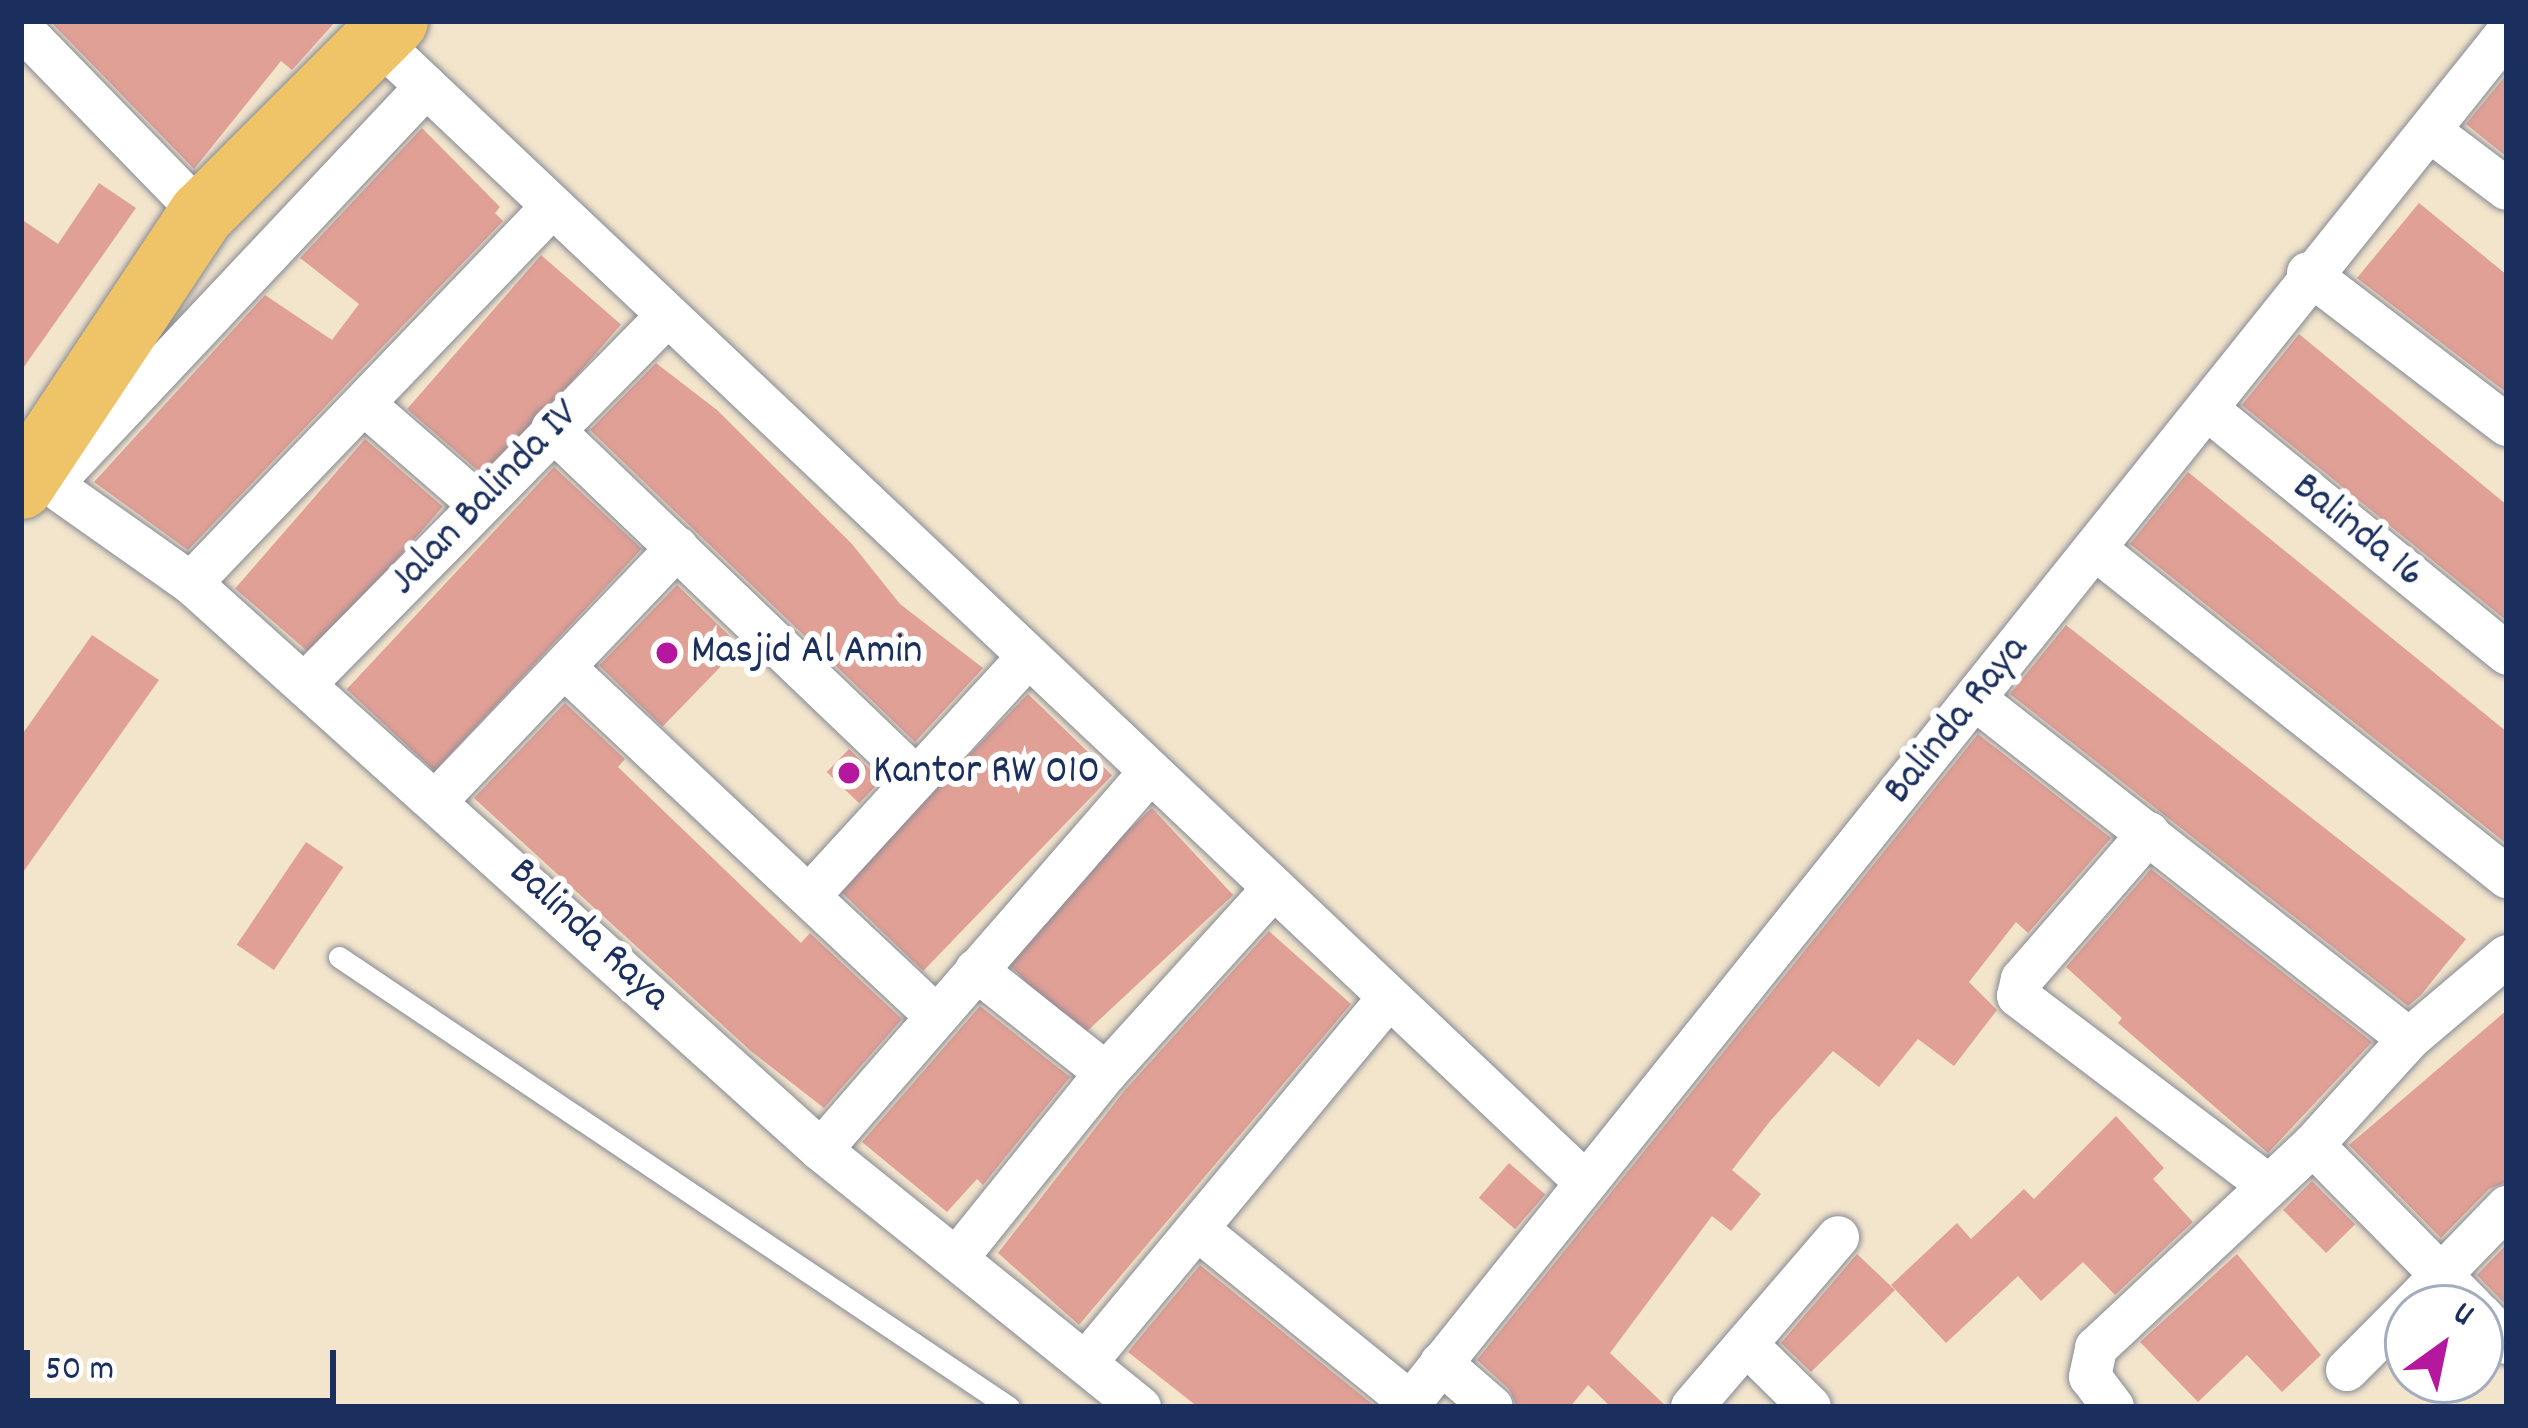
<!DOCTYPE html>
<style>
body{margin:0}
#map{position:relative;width:2528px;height:1428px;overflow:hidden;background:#f3e5cc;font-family:Dekko,sans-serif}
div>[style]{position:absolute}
.building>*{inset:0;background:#e1a096;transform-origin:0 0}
.roads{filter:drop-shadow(0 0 3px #878a95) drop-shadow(0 0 3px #878a95)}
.service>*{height:21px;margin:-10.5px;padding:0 10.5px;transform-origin:10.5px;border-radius:10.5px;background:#fff}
.minor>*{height:42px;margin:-21px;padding:0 21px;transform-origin:21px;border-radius:21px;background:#fff}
.primary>*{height:66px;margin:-33px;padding:0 33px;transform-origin:33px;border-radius:33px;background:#efc469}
.dots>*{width:33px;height:33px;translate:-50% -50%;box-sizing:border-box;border:6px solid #fff;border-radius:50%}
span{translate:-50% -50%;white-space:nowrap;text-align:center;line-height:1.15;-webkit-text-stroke:12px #fff;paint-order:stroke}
.street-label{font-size:42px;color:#1b2f5e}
.poi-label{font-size:42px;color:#1b2f5e}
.left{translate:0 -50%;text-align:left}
.frame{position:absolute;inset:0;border:24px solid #1b2f5e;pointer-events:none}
.north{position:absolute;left:2384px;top:1284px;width:120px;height:120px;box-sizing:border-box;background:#fff;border:3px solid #a4acbf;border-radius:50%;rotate:33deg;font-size:33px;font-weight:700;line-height:48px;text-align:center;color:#1b2f5e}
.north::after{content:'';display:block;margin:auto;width:42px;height:54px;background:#b5179e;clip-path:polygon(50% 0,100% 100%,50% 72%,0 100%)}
.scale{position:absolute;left:24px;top:1350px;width:312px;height:54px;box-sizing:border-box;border:6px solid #1b2f5e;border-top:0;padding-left:15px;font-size:36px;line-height:42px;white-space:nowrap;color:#1b2f5e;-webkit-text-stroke:9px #fff;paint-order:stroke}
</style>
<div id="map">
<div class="building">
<div style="clip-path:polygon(50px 21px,336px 21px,292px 70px,281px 61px,194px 169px)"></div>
<div style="clip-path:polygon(2507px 74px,2507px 157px,2466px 124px)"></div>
<div style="clip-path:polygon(422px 128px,500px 207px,495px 213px,503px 221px,188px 550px,94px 482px,265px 295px,332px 340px,359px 304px,300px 258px)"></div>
<div style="clip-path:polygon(99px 183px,136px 208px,21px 371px,21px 219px,58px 244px)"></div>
<div style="clip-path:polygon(2419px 203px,2507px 275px,2507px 393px,2357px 278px)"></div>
<div style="left:541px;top:255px;width:106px;height:204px;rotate:41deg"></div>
<div style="clip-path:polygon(2299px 334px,2507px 505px,2507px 621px,2242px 405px)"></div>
<div style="clip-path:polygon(656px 363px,717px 410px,852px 544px,900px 604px,983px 668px,915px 742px,590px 430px)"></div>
<div style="left:365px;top:439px;width:103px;height:198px;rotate:41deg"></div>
<div style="left:554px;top:467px;width:120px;height:304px;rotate:43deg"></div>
<div style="clip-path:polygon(2188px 472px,2507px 732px,2507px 844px,2130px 544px)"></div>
<div style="left:677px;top:585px;width:88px;height:112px;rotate:44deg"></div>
<div style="clip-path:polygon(2066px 625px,2466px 939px,2421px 995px,2408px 1006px,2010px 694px)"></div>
<div style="clip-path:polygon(92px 635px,159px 680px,21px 875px,21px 736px)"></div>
<div style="left:1028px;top:694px;width:117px;height:272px;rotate:44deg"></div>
<div style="clip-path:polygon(565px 703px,625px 759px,618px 767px,801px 943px,810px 933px,902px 1019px,824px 1108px,752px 1052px,474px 798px)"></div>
<div style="clip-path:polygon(1978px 734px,2111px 838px,2028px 933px,2016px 922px,1969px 982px,1997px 1010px,1954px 1066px,1918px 1039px,1879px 1087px,1833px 1051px,1771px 1120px,1732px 1170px,1761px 1194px,1731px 1231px,1712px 1216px,1610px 1353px,1667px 1407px,1611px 1407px,1588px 1385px,1570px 1407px,1517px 1407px,1509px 1389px,1477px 1360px)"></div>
<div style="left:849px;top:749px;width:45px;height:32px;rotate:44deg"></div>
<div style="left:1152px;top:808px;width:119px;height:211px;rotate:47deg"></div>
<div style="left:306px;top:842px;width:45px;height:124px;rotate:34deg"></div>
<div style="clip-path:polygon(2151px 869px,2372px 1042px,2268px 1153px,2118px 1023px,2122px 1018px,2066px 967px)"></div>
<div style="clip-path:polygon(1269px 931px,1351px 1004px,1079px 1325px,998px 1253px,1125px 1090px)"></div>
<div style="clip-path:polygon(980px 1006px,1070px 1077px,983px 1185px,977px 1179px,947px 1212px,862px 1142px)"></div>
<div style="clip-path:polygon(2507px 1010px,2507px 1182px,2489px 1189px,2441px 1238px,2349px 1145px)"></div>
<div style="clip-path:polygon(2116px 1116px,2164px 1168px,2153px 1179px,2193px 1222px,2115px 1295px,2083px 1262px,2041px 1301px,2018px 1276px,1946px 1343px,1891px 1285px,1957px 1223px,1971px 1239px,2024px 1189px,2034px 1199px)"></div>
<div style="left:1509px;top:1163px;width:48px;height:46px;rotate:41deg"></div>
<div style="left:2312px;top:1181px;width:61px;height:41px;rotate:45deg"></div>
<div style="clip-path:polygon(2507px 1244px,2507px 1306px,2477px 1275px)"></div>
<div style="clip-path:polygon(1857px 1254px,1895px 1290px,1811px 1372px,1781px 1343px)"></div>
<div style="clip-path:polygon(2237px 1254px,2321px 1355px,2282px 1392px,2247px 1355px,2198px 1402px,2140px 1342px)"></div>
<div style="clip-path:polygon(1200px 1265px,1376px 1407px,1198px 1407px,1128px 1352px)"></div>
</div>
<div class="roads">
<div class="service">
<div style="left:339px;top:957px;width:807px;rotate:33.89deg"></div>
</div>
<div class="minor">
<div style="left:21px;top:28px;width:260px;rotate:45.8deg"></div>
<div style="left:376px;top:39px;width:1665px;rotate:43.39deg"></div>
<div style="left:2430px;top:131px;width:96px;rotate:37deg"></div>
<div style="left:2308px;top:273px;width:250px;rotate:37.4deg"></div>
<div style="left:364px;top:404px;width:154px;rotate:41deg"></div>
<div style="left:2207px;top:409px;width:387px;rotate:39.2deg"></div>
<div style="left:552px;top:429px;width:504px;rotate:43.79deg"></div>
<div style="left:32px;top:471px;width:194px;rotate:35.2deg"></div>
<div style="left:191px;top:583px;width:848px;rotate:41.99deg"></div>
<div style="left:821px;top:1150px;width:410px;rotate:38.9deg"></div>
<div style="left:54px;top:482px;width:543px;rotate:-46.72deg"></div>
<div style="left:2099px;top:552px;width:522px;rotate:38.54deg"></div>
<div style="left:191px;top:583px;width:521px;rotate:-46.17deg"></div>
<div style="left:564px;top:667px;width:510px;rotate:43.17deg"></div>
<div style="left:306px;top:683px;width:515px;rotate:-45.47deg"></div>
<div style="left:1975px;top:699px;width:551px;rotate:38.08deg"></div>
<div style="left:438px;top:799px;width:347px;rotate:-46.4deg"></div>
<div style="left:2149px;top:833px;width:194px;rotate:131deg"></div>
<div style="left:2022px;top:979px;width:17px;rotate:103deg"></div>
<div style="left:2018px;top:996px;width:312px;rotate:37.1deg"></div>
<div style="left:809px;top:896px;width:324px;rotate:-47.5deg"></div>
<div style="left:976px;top:970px;width:166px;rotate:38.4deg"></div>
<div style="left:2313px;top:1145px;width:229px;rotate:45.4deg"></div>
<div style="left:821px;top:1150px;width:501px;rotate:-48.96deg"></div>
<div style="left:1197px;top:1229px;width:274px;rotate:39.1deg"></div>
<div style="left:957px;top:1258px;width:238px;rotate:-51.2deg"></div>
<div style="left:1106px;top:1073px;width:250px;rotate:-47.8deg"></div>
<div style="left:2409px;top:1308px;width:141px;rotate:-45.9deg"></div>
<div style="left:2480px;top:1314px;width:40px;rotate:47deg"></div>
<div style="left:1747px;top:1345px;width:88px;rotate:44.5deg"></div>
<div style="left:1088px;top:1360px;width:471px;rotate:-50.3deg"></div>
<div style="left:1441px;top:1363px;width:67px;rotate:40.8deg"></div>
<div style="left:2347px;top:1370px;width:86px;rotate:-45deg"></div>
<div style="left:1407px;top:1407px;width:1760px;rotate:-51.32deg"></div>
<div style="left:1692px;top:1407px;width:224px;rotate:-49.3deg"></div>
<div style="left:2113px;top:1407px;width:38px;rotate:-127deg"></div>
<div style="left:2090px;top:1377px;width:30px;rotate:-78deg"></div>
<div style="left:2096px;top:1348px;width:297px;rotate:-43.1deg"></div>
<div style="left:2313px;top:1145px;width:143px;rotate:-47.8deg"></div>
<div style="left:2409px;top:1039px;width:128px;rotate:-40.3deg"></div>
</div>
<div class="primary">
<div style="left:21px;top:486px;width:327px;rotate:-56.4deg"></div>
<div style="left:202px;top:214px;width:273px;rotate:-45deg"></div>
</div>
</div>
<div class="dots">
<div style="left:667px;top:653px;background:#b5179e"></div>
<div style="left:849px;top:773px;background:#b5179e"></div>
</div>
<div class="street-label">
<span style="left:486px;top:499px;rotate:-46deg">Jalan Balinda IV</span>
<span style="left:2357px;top:532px;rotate:39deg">Balinda 16</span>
<span style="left:1958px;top:721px;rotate:-51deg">Balinda Raya</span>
<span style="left:588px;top:936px;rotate:43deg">Balinda Raya</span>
</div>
<div class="poi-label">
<span class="left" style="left:691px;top:653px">Masjid Al Amin</span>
<span class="left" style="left:873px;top:773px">Kantor RW 010</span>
</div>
<div class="frame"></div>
<div class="north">U</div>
<div class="scale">50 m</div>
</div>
